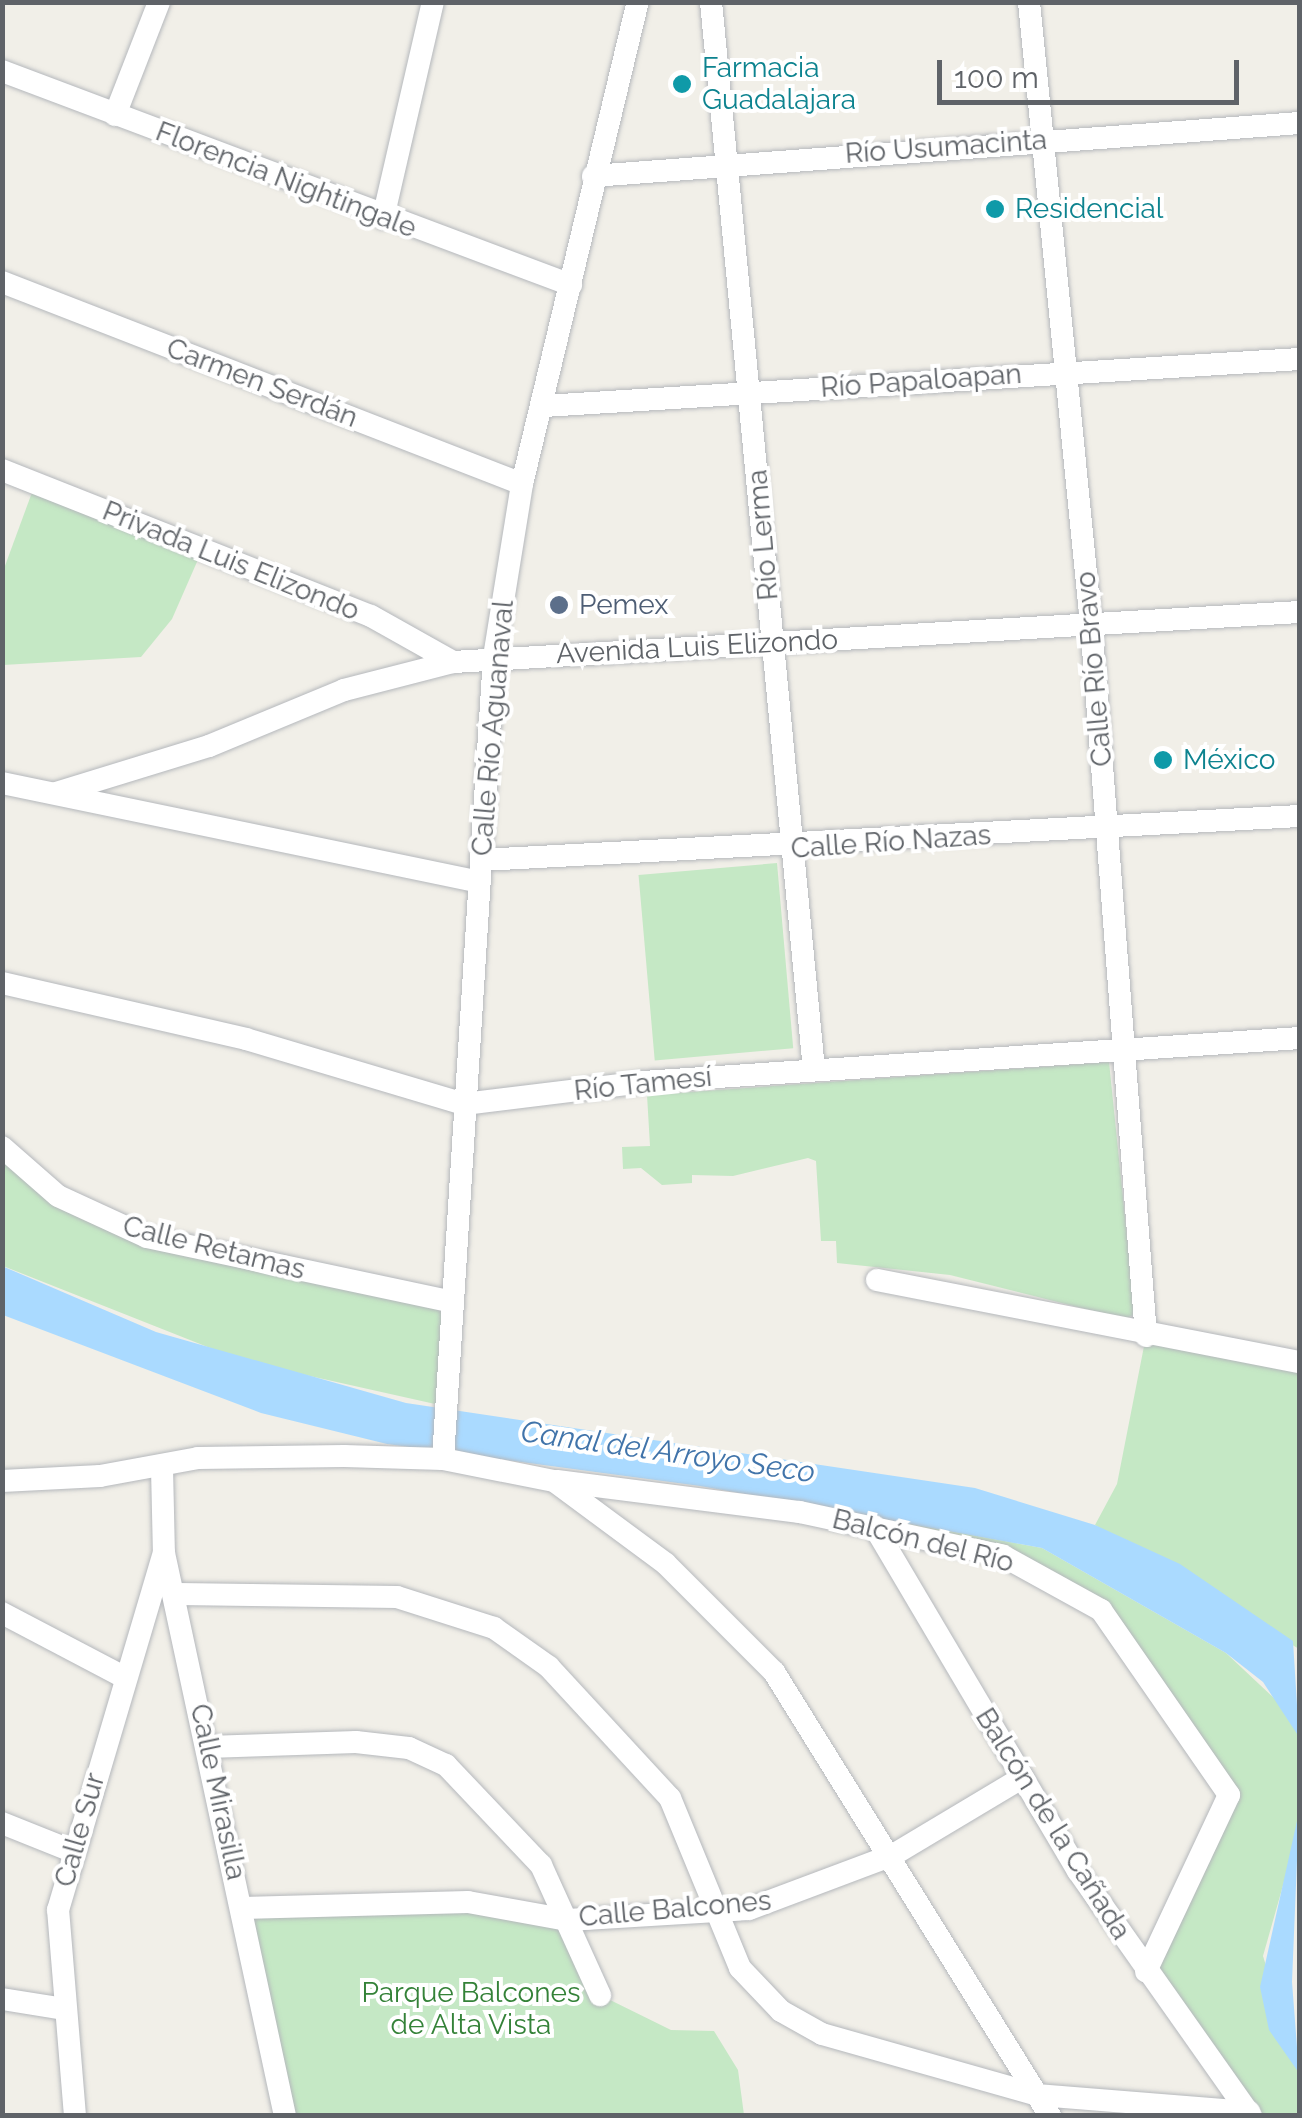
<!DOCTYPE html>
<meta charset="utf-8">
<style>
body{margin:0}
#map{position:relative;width:1302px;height:2118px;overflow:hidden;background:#f1efe8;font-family:Raleway,sans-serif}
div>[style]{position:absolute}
.green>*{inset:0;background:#c5e8c5;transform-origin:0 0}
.water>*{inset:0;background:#aadaff}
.roads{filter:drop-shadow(0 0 2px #b5b8bc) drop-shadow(0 0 2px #b5b8bc)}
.minor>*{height:22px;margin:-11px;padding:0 11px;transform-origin:11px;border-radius:11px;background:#fff}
.dots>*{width:28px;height:28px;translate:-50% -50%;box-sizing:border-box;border:5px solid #fff;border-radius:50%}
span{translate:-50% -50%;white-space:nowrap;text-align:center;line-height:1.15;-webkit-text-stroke:8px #fff;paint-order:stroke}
.culture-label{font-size:28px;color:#0d838f}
.left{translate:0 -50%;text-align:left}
.street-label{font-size:28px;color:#5f6368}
.service-label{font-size:28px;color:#4e5e75}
.park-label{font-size:28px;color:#348238}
.water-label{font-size:30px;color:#4174aa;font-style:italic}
.frame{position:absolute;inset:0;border:5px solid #5f6368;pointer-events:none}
.scale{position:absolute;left:937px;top:60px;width:302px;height:45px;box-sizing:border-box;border:5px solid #5f6368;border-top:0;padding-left:12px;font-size:30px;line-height:35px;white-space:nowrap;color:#5f6368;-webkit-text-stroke:8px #fff;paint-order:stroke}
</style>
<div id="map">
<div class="green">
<div style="clip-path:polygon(34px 487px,200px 555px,172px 619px,141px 657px,3px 665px,2px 574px)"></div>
<div style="left:777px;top:863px;width:186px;height:139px;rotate:85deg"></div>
<div style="clip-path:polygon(1109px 1062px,1135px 1314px,1125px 1319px,950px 1275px,837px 1263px,836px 1241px,821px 1241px,816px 1161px,808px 1158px,733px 1176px,692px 1175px,692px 1183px,662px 1185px,641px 1168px,623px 1169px,622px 1147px,650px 1146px,647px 1095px)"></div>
<div style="clip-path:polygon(2px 1147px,96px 1217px,448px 1301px,444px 1406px,243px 1361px,3px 1266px)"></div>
<div style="clip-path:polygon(1146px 1336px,1299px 1362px,1299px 1649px,1095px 1525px,1117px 1484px)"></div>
<div style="clip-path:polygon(885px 1519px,1042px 1548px,1226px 1653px,1291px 1714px,1299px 1737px,1299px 1829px,1263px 1956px,1299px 2073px,1299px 2115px,1251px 2115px,1146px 1971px,1228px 1808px,1135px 1646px,1049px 1575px)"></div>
<div style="clip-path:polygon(468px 1902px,568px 1920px,600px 1995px,671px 2030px,714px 2031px,738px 2070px,744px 2115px,284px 2115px,242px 1908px)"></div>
</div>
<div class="water">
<div style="clip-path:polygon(2px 1266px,156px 1332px,406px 1403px,975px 1488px,1095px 1525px,1180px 1564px,1293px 1641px,1299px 1737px,1263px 1682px,1226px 1653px,1042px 1548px,700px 1486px,387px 1444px,261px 1413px,3px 1315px)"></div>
<div style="clip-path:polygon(1299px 1812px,1292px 1982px,1299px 2073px,1269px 2030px,1260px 1987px)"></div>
</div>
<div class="roads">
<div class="minor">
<div style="left:711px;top:2px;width:1072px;rotate:84.49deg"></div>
<div style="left:1029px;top:2px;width:624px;rotate:84.3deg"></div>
<div style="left:1091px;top:623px;width:715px;rotate:85.59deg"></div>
<div style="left:2px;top:71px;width:608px;rotate:20.61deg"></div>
<div style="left:115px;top:115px;width:121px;rotate:-68.7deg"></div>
<div style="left:593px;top:176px;width:709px;rotate:-4.29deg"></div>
<div style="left:383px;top:218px;width:222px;rotate:-77deg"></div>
<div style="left:2px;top:282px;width:558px;rotate:21.23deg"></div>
<div style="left:544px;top:406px;width:757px;rotate:-3.56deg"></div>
<div style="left:2px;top:470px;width:397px;rotate:21.6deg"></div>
<div style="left:371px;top:616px;width:94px;rotate:29.3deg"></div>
<div style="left:2px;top:783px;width:487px;rotate:11.7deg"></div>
<div style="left:56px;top:793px;width:160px;rotate:-17.1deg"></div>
<div style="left:209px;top:746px;width:146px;rotate:-22.5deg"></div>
<div style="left:344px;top:690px;width:113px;rotate:-14.4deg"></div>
<div style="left:453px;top:662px;width:848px;rotate:-3.38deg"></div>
<div style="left:482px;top:860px;width:819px;rotate:-3.08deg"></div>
<div style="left:2px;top:983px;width:250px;rotate:12.9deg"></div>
<div style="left:246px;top:1039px;width:227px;rotate:16.6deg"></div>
<div style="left:464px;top:1104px;width:180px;rotate:-7deg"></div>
<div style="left:643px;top:1082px;width:658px;rotate:-3.83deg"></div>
<div style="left:2px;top:1147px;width:74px;rotate:41.2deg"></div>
<div style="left:58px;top:1196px;width:98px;rotate:24.7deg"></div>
<div style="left:147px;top:1237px;width:308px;rotate:12deg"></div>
<div style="left:877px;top:1280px;width:431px;rotate:11deg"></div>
<div style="left:443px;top:1459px;width:804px;rotate:-86.36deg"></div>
<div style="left:494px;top:657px;width:175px;rotate:-80.8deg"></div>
<div style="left:522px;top:484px;width:496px;rotate:-76.5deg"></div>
<div style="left:162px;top:1468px;width:85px;rotate:88.7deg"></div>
<div style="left:164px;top:1553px;width:576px;rotate:77.87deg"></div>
<div style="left:2px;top:1481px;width:98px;rotate:-2.9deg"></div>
<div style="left:100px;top:1476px;width:100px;rotate:-10.4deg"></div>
<div style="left:198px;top:1458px;width:146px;rotate:-0.8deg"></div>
<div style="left:344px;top:1456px;width:99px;rotate:1.7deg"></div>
<div style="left:443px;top:1459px;width:113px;rotate:11.2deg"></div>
<div style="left:554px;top:1481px;width:139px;rotate:36.5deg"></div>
<div style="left:666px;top:1564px;width:153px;rotate:45deg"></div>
<div style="left:774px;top:1672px;width:523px;rotate:58.13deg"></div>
<div style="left:557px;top:1481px;width:245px;rotate:7.3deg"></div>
<div style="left:800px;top:1512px;width:208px;rotate:12.2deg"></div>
<div style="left:1003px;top:1556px;width:112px;rotate:28.9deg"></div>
<div style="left:1101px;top:1610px;width:225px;rotate:55.3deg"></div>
<div style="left:1229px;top:1795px;width:195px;rotate:115.2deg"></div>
<div style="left:874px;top:1526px;width:401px;rotate:59.4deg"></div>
<div style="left:1078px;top:1871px;width:300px;rotate:54.8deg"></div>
<div style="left:178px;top:1594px;width:219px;rotate:0.8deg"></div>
<div style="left:397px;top:1597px;width:102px;rotate:17.7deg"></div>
<div style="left:494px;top:1628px;width:67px;rotate:35.3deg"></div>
<div style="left:549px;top:1667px;width:178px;rotate:47.3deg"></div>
<div style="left:670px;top:1798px;width:184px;rotate:67.6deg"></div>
<div style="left:740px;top:1968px;width:59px;rotate:46.4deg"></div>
<div style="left:781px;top:2011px;width:47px;rotate:29.3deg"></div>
<div style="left:822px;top:2034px;width:224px;rotate:15.8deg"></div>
<div style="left:1038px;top:2095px;width:212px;rotate:4.6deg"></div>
<div style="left:2px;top:1613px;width:140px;rotate:27.7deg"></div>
<div style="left:208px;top:1747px;width:148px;rotate:-1.9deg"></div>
<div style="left:356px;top:1742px;width:53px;rotate:6.5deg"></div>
<div style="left:409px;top:1748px;width:41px;rotate:24.7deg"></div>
<div style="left:446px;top:1765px;width:138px;rotate:46.5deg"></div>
<div style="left:541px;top:1865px;width:143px;rotate:65.6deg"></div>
<div style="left:2px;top:1823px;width:75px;rotate:21.8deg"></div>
<div style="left:242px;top:1908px;width:226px;rotate:-1.5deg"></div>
<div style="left:468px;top:1902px;width:102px;rotate:10.2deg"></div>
<div style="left:568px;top:1920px;width:181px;rotate:-3.5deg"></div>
<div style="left:749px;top:1909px;width:154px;rotate:-20.6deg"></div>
<div style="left:893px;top:1855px;width:148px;rotate:-30.9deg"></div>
<div style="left:2px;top:1999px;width:64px;rotate:9deg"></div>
<div style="left:75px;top:2116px;width:207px;rotate:-94.7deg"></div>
<div style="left:58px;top:1910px;width:372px;rotate:-73.5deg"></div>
</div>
</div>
<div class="dots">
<div style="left:682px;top:84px;background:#0f9aa8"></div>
<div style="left:995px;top:209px;background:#0f9aa8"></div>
<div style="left:559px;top:605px;background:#5c6f8a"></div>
<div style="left:1163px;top:760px;background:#0f9aa8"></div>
</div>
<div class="culture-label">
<span class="left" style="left:702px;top:84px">Farmacia<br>Guadalajara</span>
<span class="left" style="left:1015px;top:209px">Residencial</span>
<span class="left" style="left:1183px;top:760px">México</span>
</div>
<div class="street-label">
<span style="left:946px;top:147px;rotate:-4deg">Río Usumacinta</span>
<span style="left:286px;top:180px;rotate:21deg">Florencia Nightingale</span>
<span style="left:921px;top:381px;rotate:-4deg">Río Papaloapan</span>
<span style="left:262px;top:383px;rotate:21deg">Carmen Serdán</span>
<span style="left:763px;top:535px;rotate:-95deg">Río Lerma</span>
<span style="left:231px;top:561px;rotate:22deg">Privada Luis Elizondo</span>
<span style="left:697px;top:647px;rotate:-3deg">Avenida Luis Elizondo</span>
<span style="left:1094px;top:669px;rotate:-95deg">Calle Río Bravo</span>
<span style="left:493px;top:728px;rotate:-85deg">Calle Río Aguanaval</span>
<span style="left:891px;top:842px;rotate:-4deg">Calle Río Nazas</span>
<span style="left:643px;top:1084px;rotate:-6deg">Río Tamesí</span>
<span style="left:214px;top:1248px;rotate:14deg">Calle Retamas</span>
<span style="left:923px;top:1541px;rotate:14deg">Balcón del Río</span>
<span style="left:218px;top:1792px;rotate:78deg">Calle Mirasilla</span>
<span style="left:1053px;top:1824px;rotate:58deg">Balcón de la Cañada</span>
<span style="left:80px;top:1830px;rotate:-74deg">Calle Sur</span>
<span style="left:675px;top:1909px;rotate:-5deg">Calle Balcones</span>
</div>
<div class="service-label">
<span class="left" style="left:579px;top:605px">Pemex</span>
</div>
<div class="park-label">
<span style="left:471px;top:2009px">Parque Balcones<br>de Alta Vista</span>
</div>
<div class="water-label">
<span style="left:668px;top:1452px;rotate:8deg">Canal del Arroyo Seco</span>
</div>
<div class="frame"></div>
<div class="scale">100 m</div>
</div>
